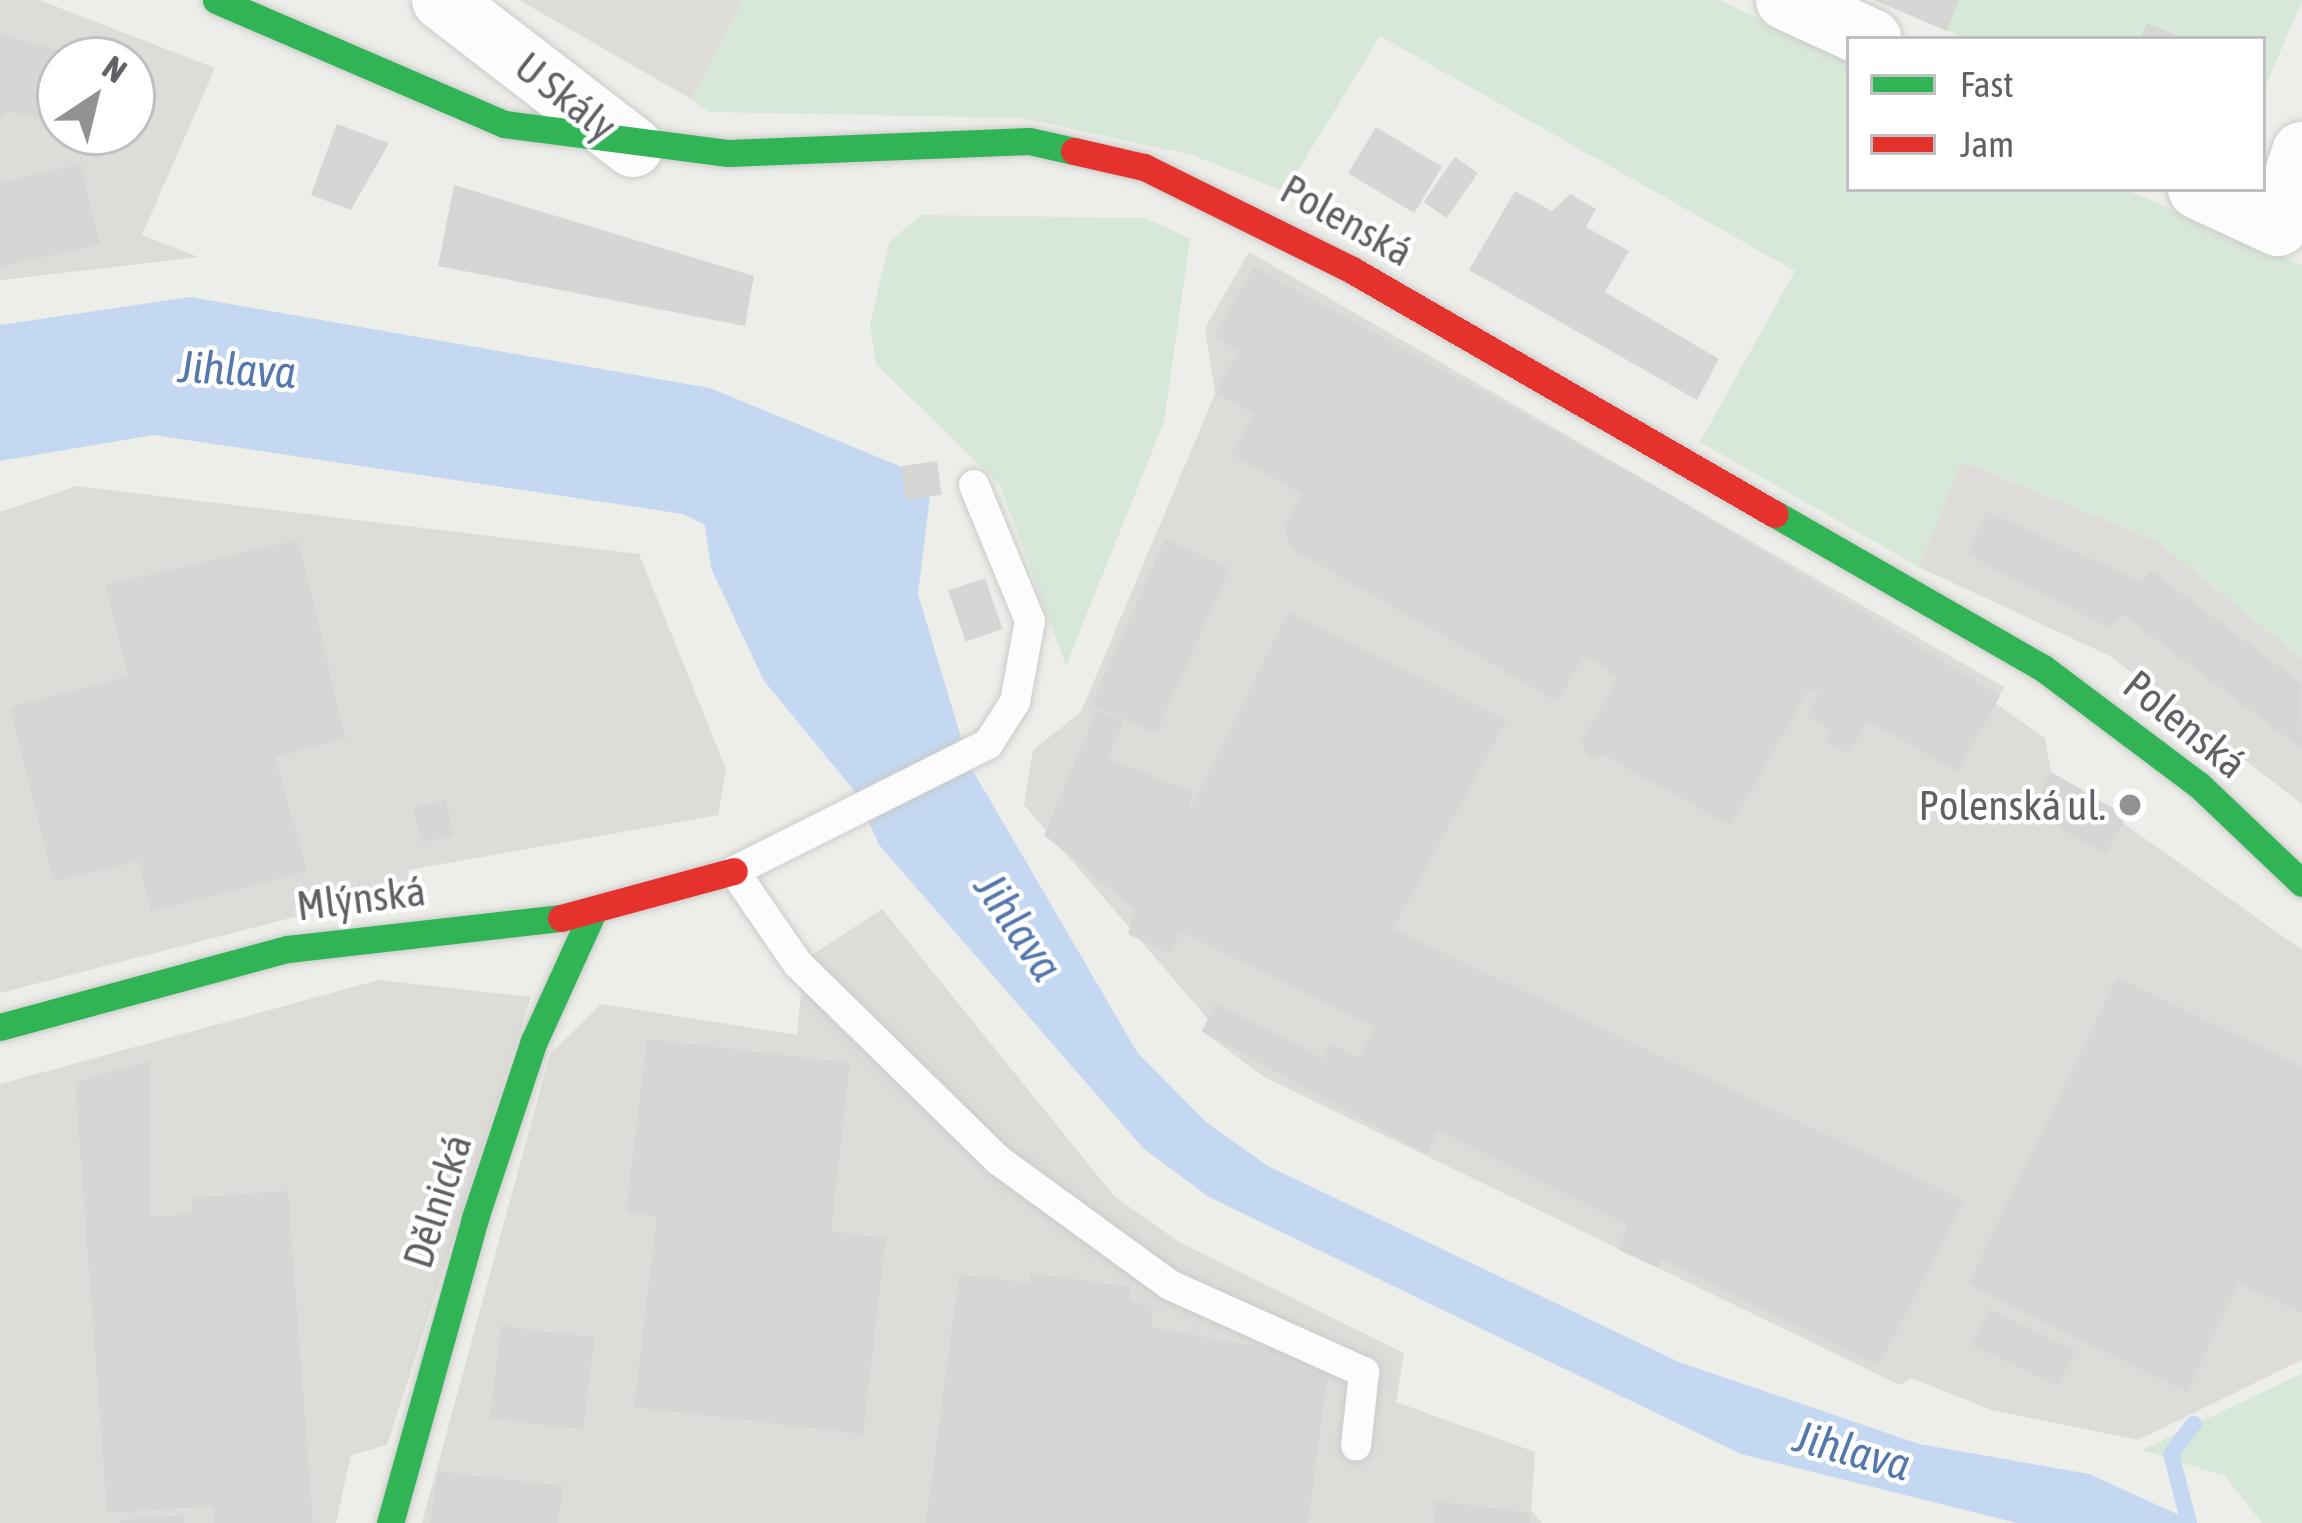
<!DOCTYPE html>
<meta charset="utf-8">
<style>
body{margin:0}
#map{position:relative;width:2302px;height:1523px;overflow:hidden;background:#edede9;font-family:"Asap Condensed",sans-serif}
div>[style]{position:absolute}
.industrial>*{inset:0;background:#dddcd9}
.education>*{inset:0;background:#dddcd8}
.green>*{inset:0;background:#d8e8d8}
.water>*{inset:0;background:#c4d9f1}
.stream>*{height:16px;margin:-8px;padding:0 8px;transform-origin:8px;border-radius:8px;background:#c4d9f1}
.building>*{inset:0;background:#d7d6d4;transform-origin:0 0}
.roads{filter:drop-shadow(0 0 3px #cbcbca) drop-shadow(0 0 3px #cbcbca)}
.lane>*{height:30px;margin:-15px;padding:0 15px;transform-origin:15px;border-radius:15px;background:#fcfcfc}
.street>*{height:60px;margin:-30px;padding:0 30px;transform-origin:30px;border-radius:30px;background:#fcfcfc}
.fast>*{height:27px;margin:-13.5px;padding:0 13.5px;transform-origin:13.5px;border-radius:13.5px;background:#30b455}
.jam>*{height:27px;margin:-13.5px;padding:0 13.5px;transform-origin:13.5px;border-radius:13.5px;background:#e5322d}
.dots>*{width:33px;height:33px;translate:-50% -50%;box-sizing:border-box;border:6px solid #fff;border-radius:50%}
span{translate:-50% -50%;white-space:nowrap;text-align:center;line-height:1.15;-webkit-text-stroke:9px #fff;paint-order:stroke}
.street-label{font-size:42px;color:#5f6165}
.poi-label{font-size:42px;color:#5f6165}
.right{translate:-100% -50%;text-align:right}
.water-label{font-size:45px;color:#5477ad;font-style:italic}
.legend{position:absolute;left:1846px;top:36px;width:420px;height:156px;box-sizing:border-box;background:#fff;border:3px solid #bfc0c1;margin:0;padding:15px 21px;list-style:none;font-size:36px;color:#5f6165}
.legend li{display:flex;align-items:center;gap:24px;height:60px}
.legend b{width:60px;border:3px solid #bfc0c1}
.north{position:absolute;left:36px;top:36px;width:120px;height:120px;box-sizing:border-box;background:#fff;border:3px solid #bfc0c1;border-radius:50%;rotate:35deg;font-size:33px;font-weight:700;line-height:48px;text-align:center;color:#5f6165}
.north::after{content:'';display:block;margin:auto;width:42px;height:54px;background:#919293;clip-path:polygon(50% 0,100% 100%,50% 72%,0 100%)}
</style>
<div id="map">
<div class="industrial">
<div style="clip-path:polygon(evenodd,0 0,39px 0,215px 68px,142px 235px,198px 257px,0 280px,0 0,60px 60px,132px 60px,132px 132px,60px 132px,60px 60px)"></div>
<div style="clip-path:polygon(519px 0,744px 0,691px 99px)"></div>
<div style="clip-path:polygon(1249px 252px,2004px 687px,1995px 703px,2045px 738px,2051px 772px,2302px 950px,2302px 1360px,2138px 1440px,1992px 1410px,1911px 1378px,1900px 1385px,1264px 1077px,1202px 1031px,1208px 1019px,1024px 805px,1033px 750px,1081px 712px,1215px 394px,1205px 328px)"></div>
<div style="clip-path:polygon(1961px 461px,2157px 541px,2302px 659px,2302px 804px,2110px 656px,1919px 567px)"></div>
<div style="clip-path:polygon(76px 486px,639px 554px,726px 769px,718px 815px,408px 870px,411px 887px,0 993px,0 512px)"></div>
<div style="clip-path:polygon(882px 909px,1114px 1196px,1179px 1242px,1404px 1353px,1396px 1402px,1535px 1452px,1531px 1510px,1542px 1523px,422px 1523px,550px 1054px,601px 1004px,797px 1035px,804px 960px)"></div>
<div style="clip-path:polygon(379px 980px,531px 997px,387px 1445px,351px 1455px,336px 1523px,0 1523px,0 1084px)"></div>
</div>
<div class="education">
<div style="clip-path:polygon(81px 164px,96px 221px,198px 257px,0 280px,0 183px)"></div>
</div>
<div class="green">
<div style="clip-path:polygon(744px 0,1720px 0,1849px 61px,1849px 189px,2124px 189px,2302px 265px,2302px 659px,2157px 541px,1962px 461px,1919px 567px,1700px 442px,1795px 271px,1380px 36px,1285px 192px,1192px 155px,1022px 118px,709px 112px,691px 99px)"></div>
<div style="clip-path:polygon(1874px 0,2302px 0,2302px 1px,2263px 92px,2263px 39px,1967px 39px)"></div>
<div style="clip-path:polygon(921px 215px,1145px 218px,1190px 239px,1164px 422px,1066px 666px,1000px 485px,876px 364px,870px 326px,889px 242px)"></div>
<div style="clip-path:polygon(2302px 1373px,2302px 1523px,2262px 1523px,2225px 1476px,2142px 1450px)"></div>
</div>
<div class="water">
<div style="clip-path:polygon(190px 297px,710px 388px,902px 467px,908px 500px,930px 496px,918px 594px,969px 764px,1137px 1052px,1206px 1122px,1268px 1166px,1679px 1362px,1919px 1444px,2089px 1474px,2197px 1523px,2017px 1523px,1741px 1454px,1209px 1197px,1144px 1149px,880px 846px,852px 788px,764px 681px,711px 568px,705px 525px,683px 514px,154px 435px,0 461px,0 325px)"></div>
</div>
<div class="stream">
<div style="left:2189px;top:1523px;width:71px;rotate:-104.6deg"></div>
<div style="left:2171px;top:1454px;width:38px;rotate:-53deg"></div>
</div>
<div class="building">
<div style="clip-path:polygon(1874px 0,1959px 0,1947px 31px)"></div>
<div style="clip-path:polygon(2147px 23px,2184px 39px,2140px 39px)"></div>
<div style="clip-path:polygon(0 34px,87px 59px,60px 60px,60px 126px,9px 111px,0 121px)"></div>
<div style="clip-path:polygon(337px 124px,389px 143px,351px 210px,311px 195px)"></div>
<div style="left:1376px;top:127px;width:77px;height:54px;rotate:31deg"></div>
<div style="left:1455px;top:157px;width:28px;height:55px;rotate:35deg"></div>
<div style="clip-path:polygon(81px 164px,100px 244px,0 267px,0 183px)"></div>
<div style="clip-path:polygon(454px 185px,754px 276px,745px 326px,438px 266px)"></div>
<div style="clip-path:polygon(1515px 191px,1552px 211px,1570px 194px,1596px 209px,1586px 227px,1629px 251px,1605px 292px,1719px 359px,1697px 400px,1469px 270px)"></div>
<div style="clip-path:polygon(1254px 267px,1671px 495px,2000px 696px,1958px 771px,1867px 721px,1849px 754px,1824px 741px,1829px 730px,1806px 716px,1819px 694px,1809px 689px,1731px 826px,1606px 756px,1589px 758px,1581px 742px,1618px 677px,1584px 655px,1558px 702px,1291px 548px,1284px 527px,1302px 494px,1231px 454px,1254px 414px,1215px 393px,1239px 351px,1214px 337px)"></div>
<div style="left:937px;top:461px;width:34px;height:36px;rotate:82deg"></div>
<div style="clip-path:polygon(1986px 511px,2142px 582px,2151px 571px,2301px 683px,2302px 749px,2122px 614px,2111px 629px,1967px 554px)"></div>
<div style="left:1165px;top:539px;width:71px;height:181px;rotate:24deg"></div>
<div style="clip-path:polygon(298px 540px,346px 739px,275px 757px,307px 871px,151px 912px,139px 861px,54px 882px,10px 707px,128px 676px,105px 585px)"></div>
<div style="left:985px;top:578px;width:54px;height:39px;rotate:71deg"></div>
<div style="clip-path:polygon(1288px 612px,1507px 720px,1393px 929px,1964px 1200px,1879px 1366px,1662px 1259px,1658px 1268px,1617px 1249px,1628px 1225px,1438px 1130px,1427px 1155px,1202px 1031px,1216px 1003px,1323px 1059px,1331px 1043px,1359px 1058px,1375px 1027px,1181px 932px,1170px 954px,1128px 934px,1134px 909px,1044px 835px,1097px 710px,1124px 720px,1108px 758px,1192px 792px,1190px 810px)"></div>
<div style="left:2051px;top:772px;width:88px;height:44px;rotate:30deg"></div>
<div style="left:446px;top:800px;width:36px;height:34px;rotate:77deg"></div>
<div style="clip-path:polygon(2117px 977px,2302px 1067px,2302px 1313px,2239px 1283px,2187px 1392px,1968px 1284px)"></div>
<div style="clip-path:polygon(647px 1039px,850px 1063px,831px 1231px,886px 1238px,863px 1434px,634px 1407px,657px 1216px,626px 1213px)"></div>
<div style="clip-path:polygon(150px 1061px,150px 1217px,192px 1214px,191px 1198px,288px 1191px,313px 1523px,215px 1523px,213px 1506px,107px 1513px,75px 1082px)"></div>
<div style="clip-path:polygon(1031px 1273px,1131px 1287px,1130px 1301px,1154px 1306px,1151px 1327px,1320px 1358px,1328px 1372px,1308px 1523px,926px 1523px,959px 1274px,1030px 1283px)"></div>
<div style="left:1990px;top:1309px;width:95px;height:40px;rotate:26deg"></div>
<div style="left:501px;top:1326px;width:94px;height:93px;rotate:7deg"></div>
<div style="clip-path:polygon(438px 1471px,563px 1486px,558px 1523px,430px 1523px)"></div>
<div style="clip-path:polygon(1436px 1501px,1531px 1513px,1529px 1523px,1433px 1523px)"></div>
<div style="clip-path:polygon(184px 1515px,184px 1523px,120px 1523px,120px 1520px)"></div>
</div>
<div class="roads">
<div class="lane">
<div style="left:974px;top:485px;width:147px;rotate:67.6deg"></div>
<div style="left:1030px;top:621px;width:82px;rotate:100.5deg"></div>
<div style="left:1015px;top:702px;width:50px;rotate:122.7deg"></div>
<div style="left:988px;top:744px;width:284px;rotate:153.4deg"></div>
<div style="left:734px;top:871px;width:113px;rotate:55.5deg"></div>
<div style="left:798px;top:964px;width:280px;rotate:44.4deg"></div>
<div style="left:998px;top:1160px;width:213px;rotate:36deg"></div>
<div style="left:1170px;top:1285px;width:213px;rotate:24.2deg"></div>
<div style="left:1364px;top:1372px;width:74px;rotate:96.2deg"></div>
</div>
<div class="street">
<div style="left:442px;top:0;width:241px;rotate:37.6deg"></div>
<div style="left:1786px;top:0;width:94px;rotate:24.6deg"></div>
<div style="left:2198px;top:189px;width:88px;rotate:24.8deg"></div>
<div style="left:2278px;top:226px;width:78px;rotate:-72deg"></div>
</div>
<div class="fast">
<div style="left:216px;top:0;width:314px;rotate:23.3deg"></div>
<div style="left:504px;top:124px;width:226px;rotate:7.4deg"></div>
<div style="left:728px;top:153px;width:301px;rotate:-2.3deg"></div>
<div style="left:1029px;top:141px;width:46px;rotate:12.5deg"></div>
<div style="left:1775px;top:514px;width:309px;rotate:29.9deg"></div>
<div style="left:2043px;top:668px;width:195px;rotate:36.9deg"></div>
<div style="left:2199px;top:785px;width:142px;rotate:43.6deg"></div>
<div style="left:0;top:1027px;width:298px;rotate:-15.2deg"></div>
<div style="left:288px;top:949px;width:275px;rotate:-6.5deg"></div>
<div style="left:390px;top:1523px;width:317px;rotate:-74.4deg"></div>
<div style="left:475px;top:1218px;width:187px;rotate:-71.6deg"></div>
<div style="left:534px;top:1041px;width:140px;rotate:-65.5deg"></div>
</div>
<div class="jam">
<div style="left:1074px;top:151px;width:72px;rotate:12.9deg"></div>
<div style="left:1144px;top:167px;width:232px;rotate:26.3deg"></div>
<div style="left:1352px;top:270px;width:488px;rotate:30deg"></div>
<div style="left:561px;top:918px;width:179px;rotate:-15.2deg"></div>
</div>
</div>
<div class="dots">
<div style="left:2130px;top:805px;background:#919293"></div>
</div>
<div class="street-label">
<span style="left:566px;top:96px;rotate:38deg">U Skály</span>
<span style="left:1347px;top:220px;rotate:29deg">Polenská</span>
<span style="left:2185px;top:724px;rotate:39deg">Polenská</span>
<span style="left:361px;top:898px;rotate:-7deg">Mlýnská</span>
<span style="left:437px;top:1201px;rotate:-72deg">Dělnická</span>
</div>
<div class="poi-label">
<span class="right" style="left:2106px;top:805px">Polenská ul.</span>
</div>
<div class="water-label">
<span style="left:237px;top:370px;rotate:3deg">Jihlava</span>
<span style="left:1018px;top:927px;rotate:56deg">Jihlava</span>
<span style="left:1852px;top:1451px;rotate:15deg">Jihlava</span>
</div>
<ul class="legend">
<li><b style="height:15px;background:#30b455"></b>Fast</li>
<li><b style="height:15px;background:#e5322d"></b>Jam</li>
</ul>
<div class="north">N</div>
</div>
